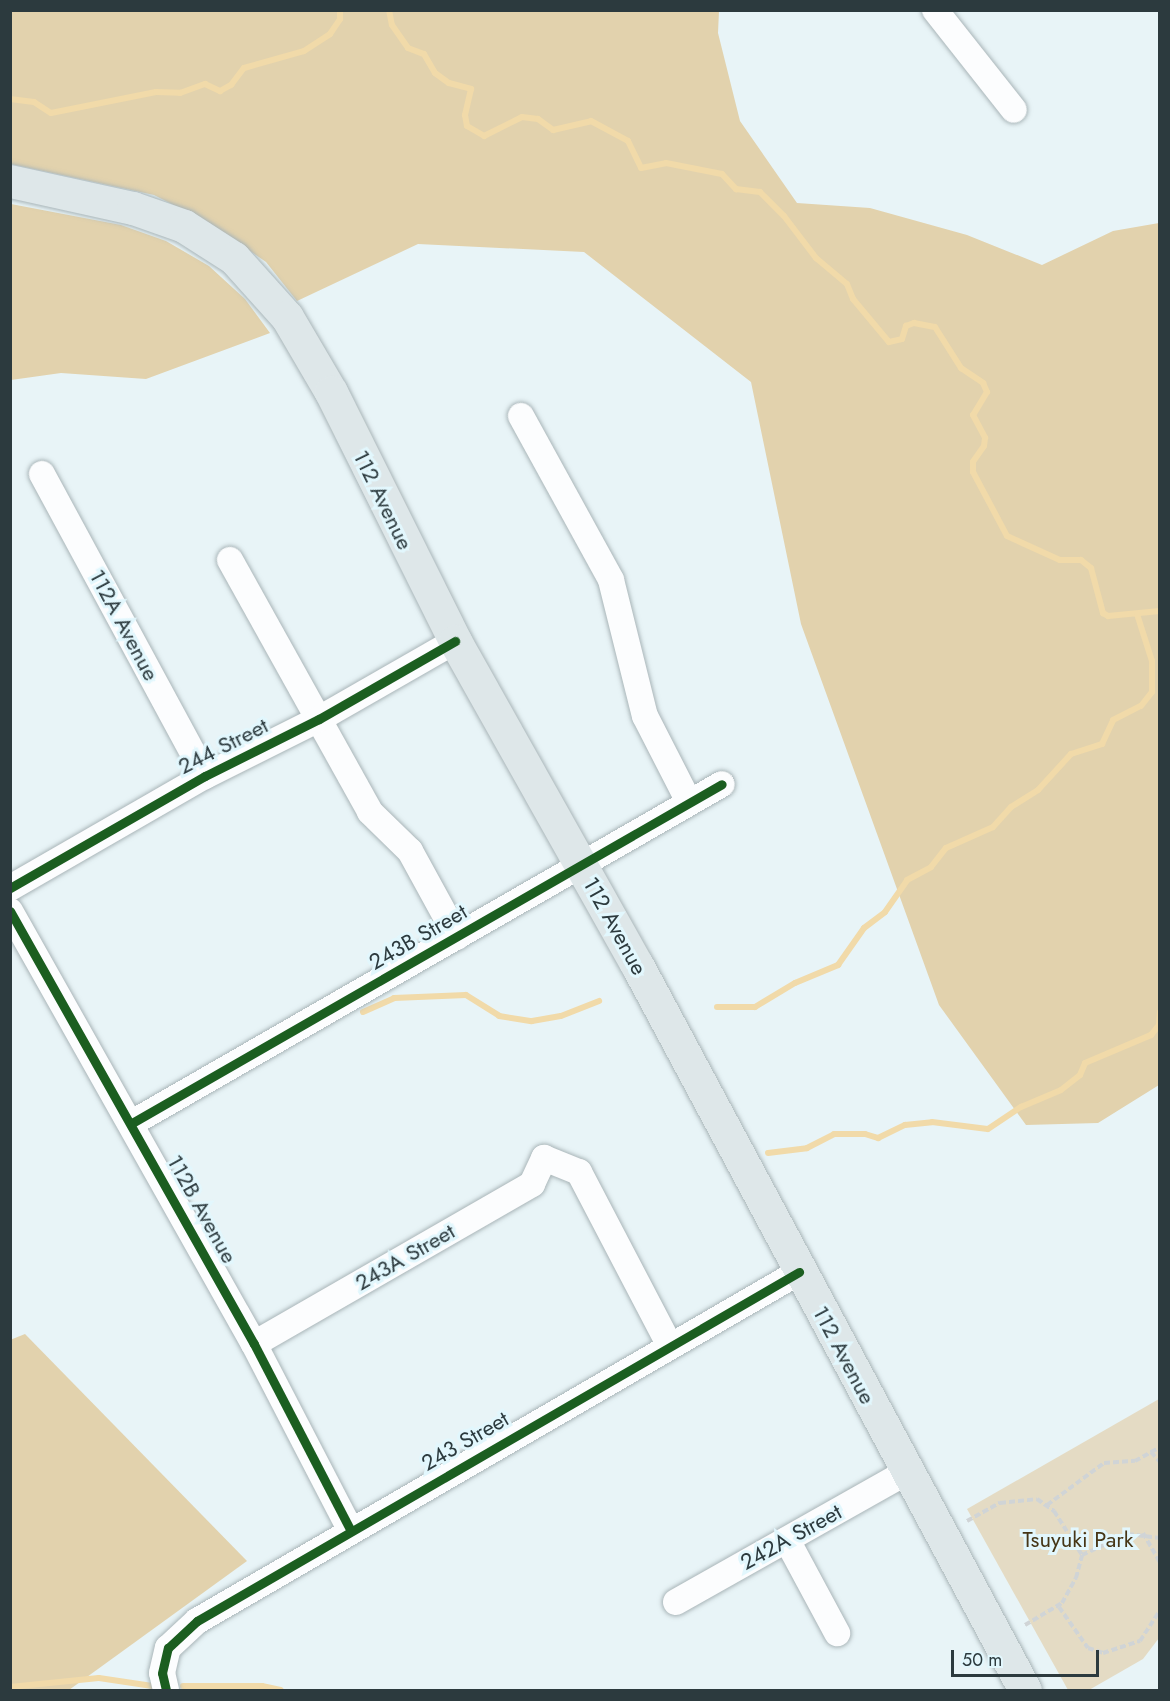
<!DOCTYPE html>
<style>
body{margin:0}
#map{position:relative;width:1170px;height:1701px;overflow:hidden;background:#e8f4f7;font-family:Jost,sans-serif}
div>[style]{position:absolute}
.green>*{inset:0;background:#e4dbc4}
.forest>*{inset:0;background:#e2d2ad}
.stream>*{height:6px;margin:-3px;padding:0 3px;transform-origin:3px;border-radius:3px;background:#f1daa9}
.path>*{height:4px;margin-top:-2px;transform-origin:0;background:repeating-linear-gradient(90deg,#d0d4d6 0 6px,transparent 0 9px)}
.roads{filter:drop-shadow(0 0 2px #a9b5b8) drop-shadow(0 0 2px #a9b5b8)}
.minor>*{height:26px;margin:-13px;padding:0 13px;transform-origin:13px;border-radius:13px;background:#fcfdfe}
.major>*{height:33px;margin:-16.5px;padding:0 16.5px;transform-origin:16.5px;border-radius:16.5px;background:#dee7e9}
.cycleway>*{height:9px;margin:-4.5px;padding:0 4.5px;transform-origin:4.5px;border-radius:4.5px;background:#1b5e20}
span{translate:-50% -50%;white-space:nowrap;text-align:center;line-height:1.15;-webkit-text-stroke:6px #e2f7fd;paint-order:stroke}
.street-label{font-size:22px;color:#2c3a3e}
.park-label{font-size:22px;color:#463616}
.frame{position:absolute;inset:0;border:12px solid #2c3a3e;pointer-events:none}
.scale{position:absolute;left:951px;top:1650px;width:148px;height:27px;box-sizing:border-box;border:3px solid #2c3a3e;border-top:0;padding-left:8px;font-size:18px;line-height:21px;white-space:nowrap;color:#2c3a3e;-webkit-text-stroke:4px #e2f7fd;paint-order:stroke}
</style>
<div id="map">
<div class="green">
<div style="clip-path:polygon(1159px 1399px,1159px 1638px,1143px 1659px,1089px 1690px,1068px 1690px,967px 1509px)"></div>
</div>
<div class="forest">
<div style="clip-path:polygon(10px 11px,719px 11px,718px 33px,740px 121px,797px 203px,870px 208px,967px 235px,1042px 265px,1113px 231px,1159px 223px,1159px 1085px,1098px 1123px,1026px 1125px,939px 1005px,801px 624px,751px 382px,584px 252px,418px 244px,297px 301px,266px 262px,211px 224px,154px 195px,11px 164px)"></div>
<div style="clip-path:polygon(11px 204px,121px 225px,166px 241px,209px 266px,245px 299px,270px 333px,146px 379px,61px 373px,11px 380px)"></div>
<div style="clip-path:polygon(25px 1334px,247px 1561px,69px 1690px,11px 1690px,10px 1340px)"></div>
</div>
<div class="stream">
<div style="left:389px;top:10px;width:15px;rotate:79deg"></div>
<div style="left:392px;top:25px;width:28px;rotate:55deg"></div>
<div style="left:408px;top:48px;width:17px;rotate:21deg"></div>
<div style="left:424px;top:54px;width:22px;rotate:60deg"></div>
<div style="left:435px;top:73px;width:17px;rotate:36deg"></div>
<div style="left:449px;top:83px;width:23px;rotate:15deg"></div>
<div style="left:471px;top:89px;width:27px;rotate:103deg"></div>
<div style="left:465px;top:115px;width:11px;rotate:80deg"></div>
<div style="left:467px;top:126px;width:20px;rotate:30deg"></div>
<div style="left:484px;top:136px;width:42px;rotate:-26.6deg"></div>
<div style="left:522px;top:117px;width:16px;rotate:7deg"></div>
<div style="left:538px;top:119px;width:19px;rotate:36deg"></div>
<div style="left:553px;top:130px;width:39px;rotate:-13deg"></div>
<div style="left:591px;top:121px;width:42px;rotate:28.4deg"></div>
<div style="left:628px;top:141px;width:30px;rotate:64deg"></div>
<div style="left:641px;top:168px;width:25px;rotate:-11deg"></div>
<div style="left:666px;top:163px;width:57px;rotate:11.1deg"></div>
<div style="left:722px;top:174px;width:21px;rotate:47deg"></div>
<div style="left:736px;top:189px;width:24px;rotate:7deg"></div>
<div style="left:760px;top:192px;width:34px;rotate:45deg"></div>
<div style="left:784px;top:216px;width:53px;rotate:52.7deg"></div>
<div style="left:816px;top:258px;width:40px;rotate:40deg"></div>
<div style="left:847px;top:284px;width:16px;rotate:68deg"></div>
<div style="left:853px;top:299px;width:56px;rotate:50.1deg"></div>
<div style="left:889px;top:342px;width:13px;rotate:-13deg"></div>
<div style="left:902px;top:339px;width:14px;rotate:-73deg"></div>
<div style="left:906px;top:326px;width:9px;rotate:-21deg"></div>
<div style="left:914px;top:323px;width:21px;rotate:11deg"></div>
<div style="left:935px;top:327px;width:49px;rotate:57.6deg"></div>
<div style="left:961px;top:368px;width:27px;rotate:34deg"></div>
<div style="left:983px;top:383px;width:10px;rotate:66deg"></div>
<div style="left:987px;top:392px;width:27px;rotate:121deg"></div>
<div style="left:973px;top:415px;width:26px;rotate:62deg"></div>
<div style="left:985px;top:438px;width:8px;rotate:97deg"></div>
<div style="left:984px;top:446px;width:19px;rotate:125deg"></div>
<div style="left:973px;top:462px;width:10px;rotate:90deg"></div>
<div style="left:973px;top:472px;width:72px;rotate:62deg"></div>
<div style="left:1007px;top:536px;width:58px;rotate:24.4deg"></div>
<div style="left:1060px;top:560px;width:21px"></div>
<div style="left:1081px;top:560px;width:13px;rotate:39deg"></div>
<div style="left:1091px;top:568px;width:47px;rotate:75.1deg"></div>
<div style="left:1103px;top:613px;width:6px;rotate:31deg"></div>
<div style="left:1108px;top:616px;width:52px;rotate:-5.5deg"></div>
<div style="left:10px;top:99px;width:24px;rotate:7deg"></div>
<div style="left:34px;top:102px;width:20px;rotate:33deg"></div>
<div style="left:51px;top:113px;width:107px;rotate:-11.3deg"></div>
<div style="left:156px;top:92px;width:24px;rotate:2deg"></div>
<div style="left:180px;top:93px;width:27px;rotate:-20deg"></div>
<div style="left:205px;top:84px;width:17px;rotate:25deg"></div>
<div style="left:220px;top:91px;width:13px;rotate:-29deg"></div>
<div style="left:231px;top:85px;width:21px;rotate:-53deg"></div>
<div style="left:244px;top:68px;width:62px;rotate:-15.8deg"></div>
<div style="left:304px;top:51px;width:31px;rotate:-33deg"></div>
<div style="left:330px;top:34px;width:18px;rotate:-56deg"></div>
<div style="left:340px;top:19px;width:9px;rotate:-90deg"></div>
<div style="left:717px;top:1007px;width:38px"></div>
<div style="left:755px;top:1007px;width:47px;rotate:-31deg"></div>
<div style="left:795px;top:983px;width:47px;rotate:-22.7deg"></div>
<div style="left:838px;top:965px;width:45px;rotate:-54.9deg"></div>
<div style="left:864px;top:928px;width:26px;rotate:-37deg"></div>
<div style="left:885px;top:912px;width:39px;rotate:-55deg"></div>
<div style="left:907px;top:880px;width:27px;rotate:-28deg"></div>
<div style="left:931px;top:867px;width:24px;rotate:-52deg"></div>
<div style="left:946px;top:848px;width:51px;rotate:-24.1deg"></div>
<div style="left:993px;top:827px;width:27px;rotate:-48deg"></div>
<div style="left:1011px;top:807px;width:32px;rotate:-32deg"></div>
<div style="left:1038px;top:790px;width:49px;rotate:-47.5deg"></div>
<div style="left:1071px;top:754px;width:33px;rotate:-18deg"></div>
<div style="left:1102px;top:744px;width:26px;rotate:-65deg"></div>
<div style="left:1113px;top:720px;width:31px;rotate:-27deg"></div>
<div style="left:1141px;top:706px;width:18px;rotate:-52deg"></div>
<div style="left:1152px;top:692px;width:31px;rotate:-90deg"></div>
<div style="left:1152px;top:661px;width:49px;rotate:-107.7deg"></div>
<div style="left:363px;top:1012px;width:34px;rotate:-24deg"></div>
<div style="left:394px;top:998px;width:72px;rotate:-2.4deg"></div>
<div style="left:466px;top:995px;width:39px;rotate:32deg"></div>
<div style="left:499px;top:1016px;width:33px;rotate:9deg"></div>
<div style="left:532px;top:1021px;width:29px;rotate:-10deg"></div>
<div style="left:561px;top:1016px;width:41px;rotate:-21.5deg"></div>
<div style="left:768px;top:1153px;width:39px;rotate:-7deg"></div>
<div style="left:807px;top:1148px;width:30px;rotate:-27deg"></div>
<div style="left:834px;top:1134px;width:31px"></div>
<div style="left:865px;top:1134px;width:14px;rotate:17deg"></div>
<div style="left:878px;top:1138px;width:30px;rotate:-26deg"></div>
<div style="left:905px;top:1125px;width:27px;rotate:-6deg"></div>
<div style="left:932px;top:1122px;width:56px;rotate:7.1deg"></div>
<div style="left:988px;top:1129px;width:40px;rotate:-34deg"></div>
<div style="left:1021px;top:1107px;width:43px;rotate:-23deg"></div>
<div style="left:1061px;top:1090px;width:24px;rotate:-38deg"></div>
<div style="left:1080px;top:1075px;width:13px;rotate:-67deg"></div>
<div style="left:1085px;top:1063px;width:72px;rotate:-23deg"></div>
<div style="left:1151px;top:1035px;width:13px;rotate:-51deg"></div>
<div style="left:1159px;top:1025px;width:13px;rotate:-86deg"></div>
<div style="left:183px;top:1686px;width:79px"></div>
<div style="left:262px;top:1686px;width:19px;rotate:12deg"></div>
<div style="left:10px;top:1687px;width:89px;rotate:-5.8deg"></div>
<div style="left:99px;top:1678px;width:54px;rotate:8.6deg"></div>
</div>
<div class="path">
<div style="left:1151px;top:1452px;width:13px;rotate:48deg"></div>
<div style="left:1047px;top:1505px;width:71px;rotate:-36.4deg"></div>
<div style="left:1104px;top:1463px;width:31px;rotate:-4deg"></div>
<div style="left:1135px;top:1461px;width:29px;rotate:-29deg"></div>
<div style="left:967px;top:1521px;width:38px;rotate:-29deg"></div>
<div style="left:1000px;top:1503px;width:37px;rotate:-6deg"></div>
<div style="left:1037px;top:1499px;width:21px;rotate:35deg"></div>
<div style="left:1054px;top:1511px;width:52px;rotate:57.5deg"></div>
<div style="left:1143px;top:1533px;width:34px;rotate:60deg"></div>
<div style="left:1059px;top:1607px;width:50px;rotate:54.7deg"></div>
<div style="left:1088px;top:1648px;width:16px;rotate:18deg"></div>
<div style="left:1103px;top:1653px;width:39px;rotate:-18deg"></div>
<div style="left:1140px;top:1641px;width:37px;rotate:-57deg"></div>
<div style="left:1025px;top:1625px;width:43px;rotate:-30.7deg"></div>
<div style="left:1062px;top:1603px;width:29px;rotate:-61deg"></div>
<div style="left:1076px;top:1578px;width:24px;rotate:-75deg"></div>
<div style="left:1082px;top:1555px;width:51px;rotate:-24.5deg"></div>
<div style="left:1128px;top:1534px;width:32px;rotate:7deg"></div>
</div>
<div class="roads">
<div class="minor">
<div style="left:935px;top:10px;width:127px;rotate:51.7deg"></div>
<div style="left:521px;top:416px;width:187px;rotate:61.2deg"></div>
<div style="left:611px;top:580px;width:140px;rotate:76deg"></div>
<div style="left:645px;top:716px;width:97px;rotate:62.9deg"></div>
<div style="left:42px;top:474px;width:343px;rotate:61.6deg"></div>
<div style="left:230px;top:560px;width:288px;rotate:60.9deg"></div>
<div style="left:370px;top:812px;width:56px;rotate:44.3deg"></div>
<div style="left:410px;top:851px;width:98px;rotate:61.3deg"></div>
<div style="left:10px;top:888px;width:225px;rotate:-29.9deg"></div>
<div style="left:205px;top:776px;width:127px;rotate:-26.6deg"></div>
<div style="left:319px;top:719px;width:157px;rotate:-29.8deg"></div>
<div style="left:10px;top:911px;width:497px;rotate:60.6deg"></div>
<div style="left:254px;top:1344px;width:208px;rotate:62.6deg"></div>
<div style="left:132px;top:1123px;width:680px;rotate:-29.88deg"></div>
<div style="left:254px;top:1344px;width:321px;rotate:-29.9deg"></div>
<div style="left:532px;top:1184px;width:29px;rotate:-65deg"></div>
<div style="left:544px;top:1158px;width:38px;rotate:22deg"></div>
<div style="left:579px;top:1172px;width:196px;rotate:62.4deg"></div>
<div style="left:787px;top:1540px;width:106px;rotate:61.7deg"></div>
<div style="left:676px;top:1602px;width:265px;rotate:-29.4deg"></div>
<div style="left:166px;top:1690px;width:17px;rotate:-103deg"></div>
<div style="left:162px;top:1673px;width:26px;rotate:-77deg"></div>
<div style="left:168px;top:1648px;width:40px;rotate:-43deg"></div>
<div style="left:197px;top:1621px;width:696px;rotate:-30.1deg"></div>
</div>
<div class="major">
<div style="left:10px;top:181px;width:126px;rotate:12.4deg"></div>
<div style="left:133px;top:208px;width:54px;rotate:19.4deg"></div>
<div style="left:184px;top:226px;width:59px;rotate:32.6deg"></div>
<div style="left:234px;top:258px;width:79px;rotate:48.1deg"></div>
<div style="left:287px;top:317px;width:87px;rotate:59.6deg"></div>
<div style="left:331px;top:392px;width:278px;rotate:63.5deg"></div>
<div style="left:455px;top:641px;width:372px;rotate:60.7deg"></div>
<div style="left:637px;top:965px;width:822px;rotate:61.85deg"></div>
</div>
</div>
<div class="cycleway">
<div style="left:10px;top:888px;width:225px;rotate:-29.9deg"></div>
<div style="left:205px;top:776px;width:127px;rotate:-26.6deg"></div>
<div style="left:319px;top:719px;width:157px;rotate:-29.8deg"></div>
<div style="left:10px;top:911px;width:497px;rotate:60.6deg"></div>
<div style="left:254px;top:1344px;width:208px;rotate:62.6deg"></div>
<div style="left:132px;top:1123px;width:680px;rotate:-29.88deg"></div>
<div style="left:166px;top:1690px;width:17px;rotate:-103deg"></div>
<div style="left:162px;top:1673px;width:26px;rotate:-77deg"></div>
<div style="left:168px;top:1648px;width:40px;rotate:-43deg"></div>
<div style="left:197px;top:1621px;width:696px;rotate:-30.1deg"></div>
</div>
<div class="street-label">
<span style="left:383px;top:500px;rotate:64deg">112 Avenue</span>
<span style="left:124px;top:625px;rotate:62deg">112A Avenue</span>
<span style="left:223px;top:746px;rotate:-27deg">244 Street</span>
<span style="left:615px;top:926px;rotate:61deg">112 Avenue</span>
<span style="left:418px;top:937px;rotate:-30deg">243B Street</span>
<span style="left:202px;top:1209px;rotate:61deg">112B Avenue</span>
<span style="left:405px;top:1257px;rotate:-30deg">243A Street</span>
<span style="left:844px;top:1355px;rotate:62deg">112 Avenue</span>
<span style="left:465px;top:1441px;rotate:-30deg">243 Street</span>
<span style="left:791px;top:1537px;rotate:-29deg">242A Street</span>
</div>
<div class="park-label">
<span style="left:1078px;top:1540px">Tsuyuki Park</span>
</div>
<div class="frame"></div>
<div class="scale">50 m</div>
</div>
